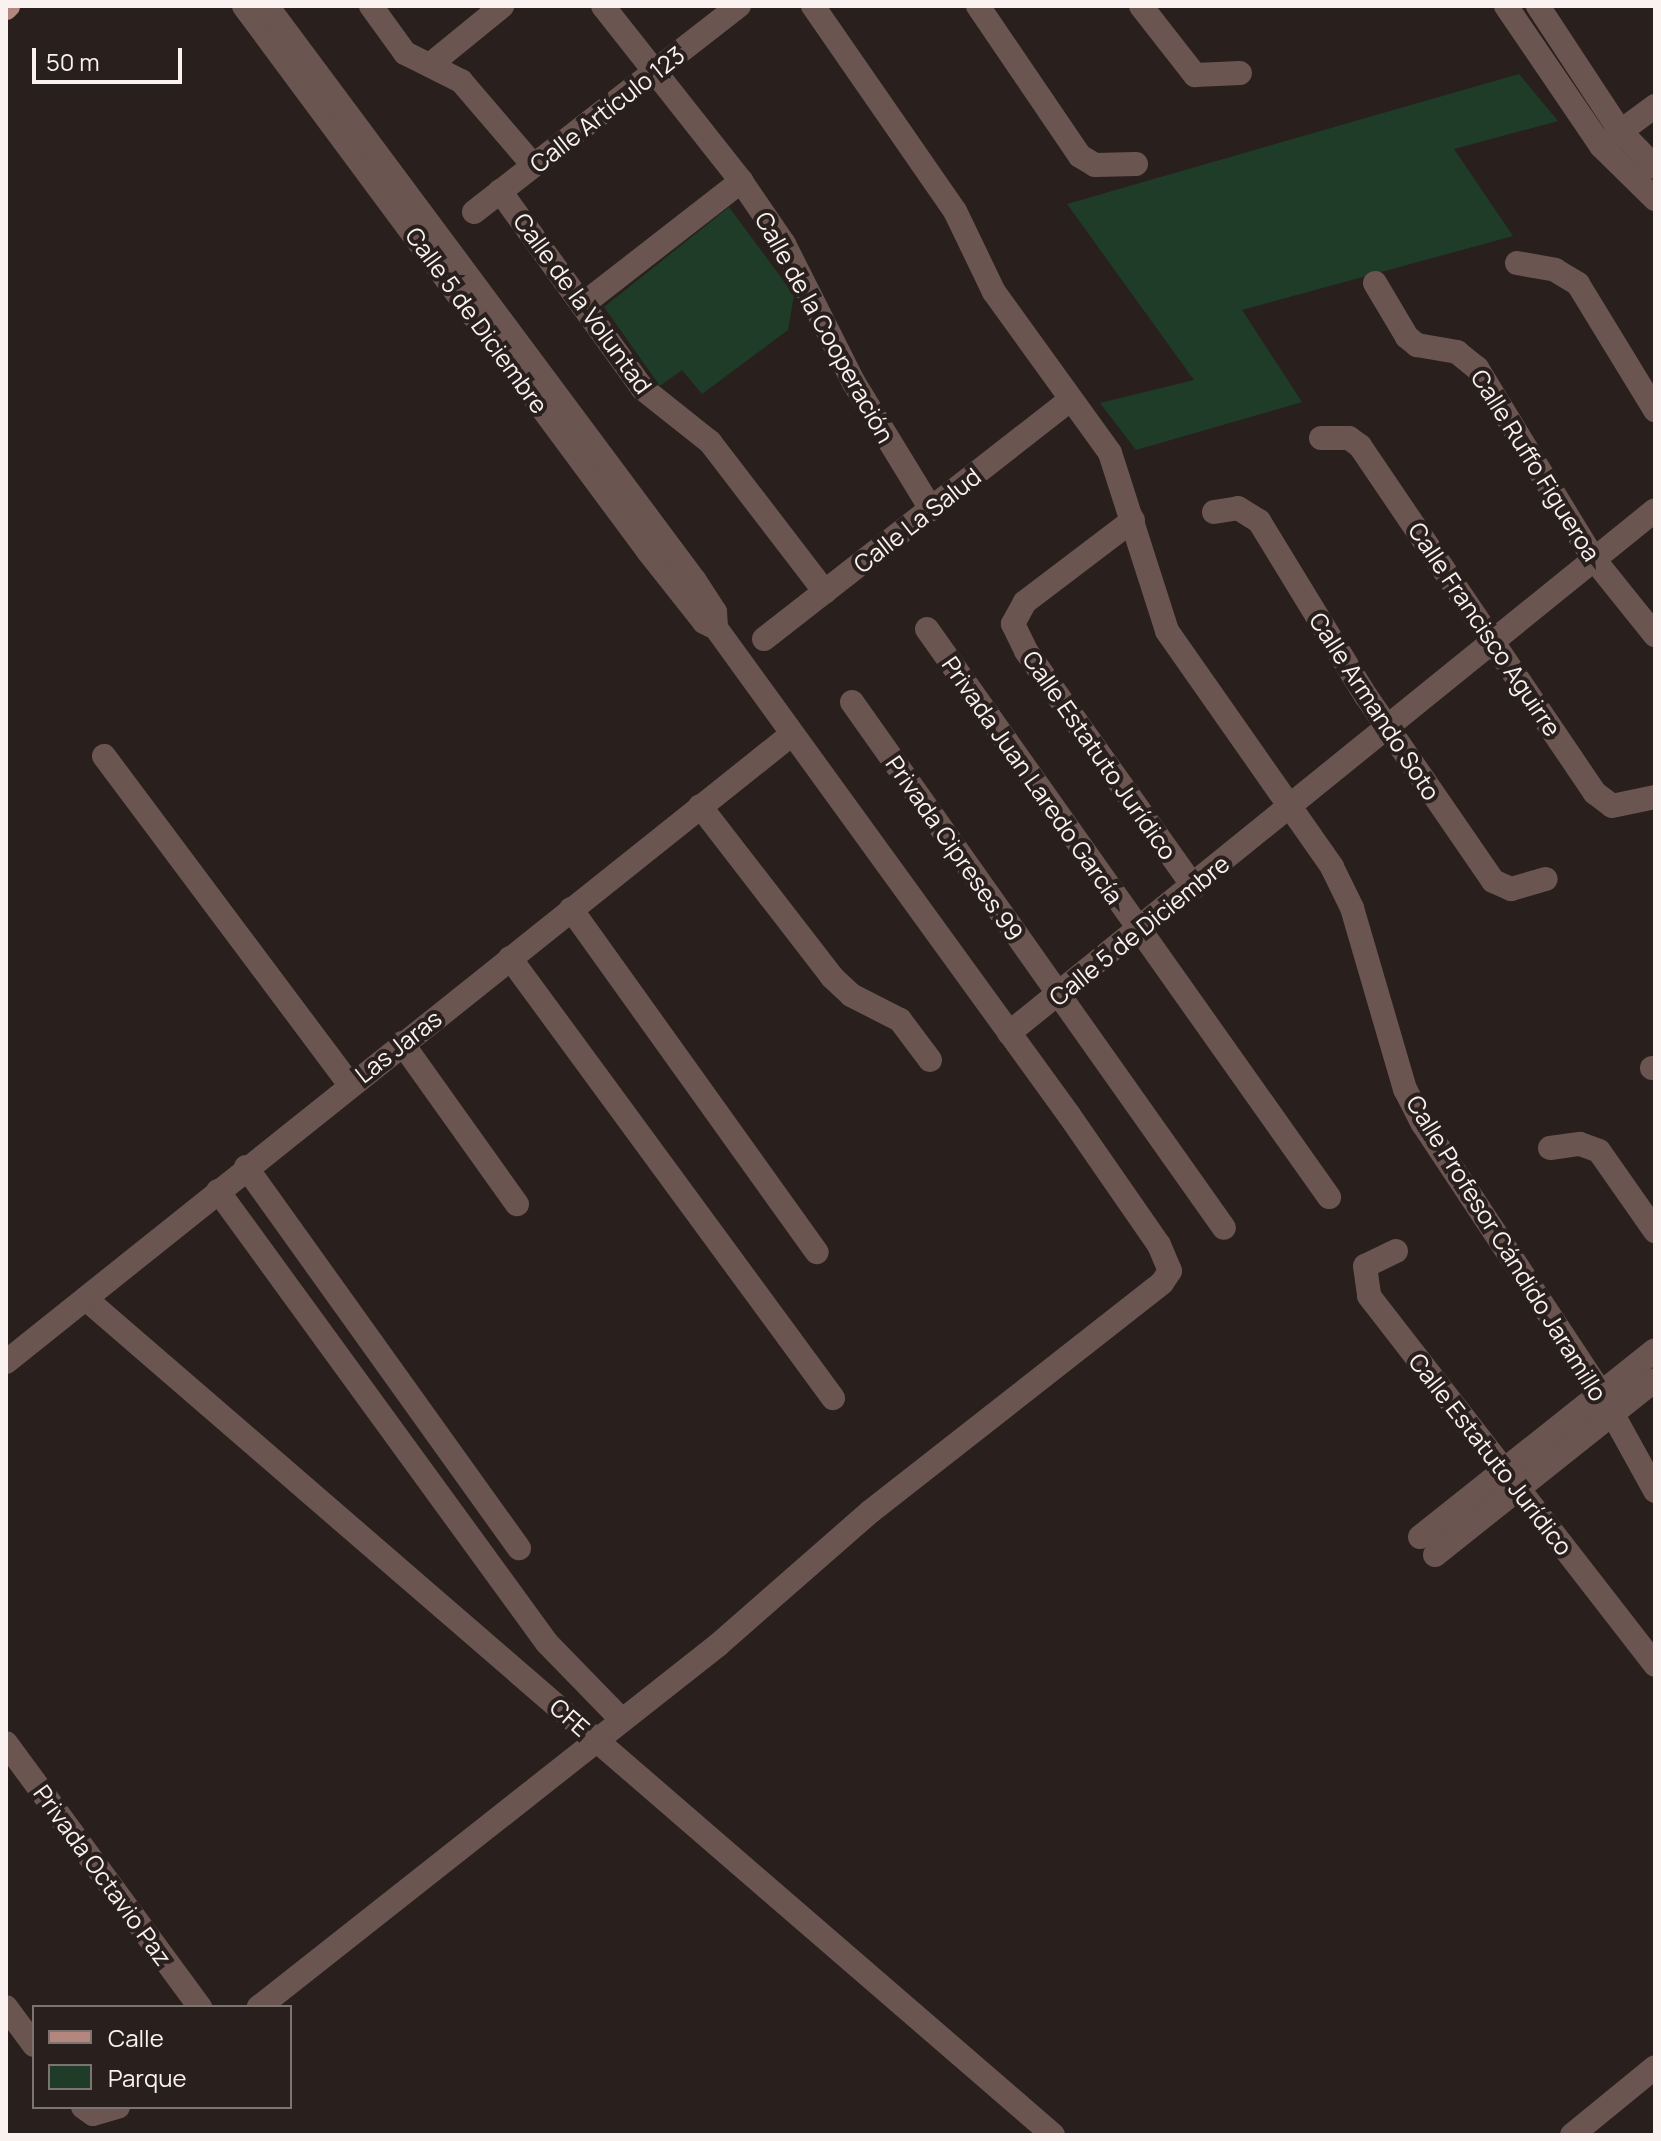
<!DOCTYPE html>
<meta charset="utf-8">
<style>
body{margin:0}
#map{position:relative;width:1661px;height:2141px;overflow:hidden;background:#29201e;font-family:Manrope,sans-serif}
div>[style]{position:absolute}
.green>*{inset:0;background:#1f3c28}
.minor>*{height:24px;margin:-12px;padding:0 12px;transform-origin:12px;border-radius:12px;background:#6b5551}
.major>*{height:24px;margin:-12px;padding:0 12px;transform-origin:12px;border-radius:12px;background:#b3877e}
span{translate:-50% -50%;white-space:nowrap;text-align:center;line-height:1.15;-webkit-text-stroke:8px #29201e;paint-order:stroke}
.street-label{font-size:24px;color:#f9f2f1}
.frame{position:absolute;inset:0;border:8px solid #f9f2f1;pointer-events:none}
.legend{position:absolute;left:32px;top:2005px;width:260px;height:104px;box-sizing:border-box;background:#29201e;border:2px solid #7c7472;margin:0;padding:10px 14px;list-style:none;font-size:24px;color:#f9f2f1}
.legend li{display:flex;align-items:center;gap:16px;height:40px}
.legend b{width:40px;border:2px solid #7c7472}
.scale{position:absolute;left:32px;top:48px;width:150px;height:36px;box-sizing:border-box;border:4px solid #f9f2f1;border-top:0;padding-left:10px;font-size:24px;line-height:28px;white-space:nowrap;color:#f9f2f1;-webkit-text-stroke:6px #29201e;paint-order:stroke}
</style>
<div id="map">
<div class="green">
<div style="clip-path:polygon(1519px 74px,1558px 121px,1454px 149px,1513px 236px,1242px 310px,1302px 402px,1136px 450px,1100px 403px,1194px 380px,1067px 204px)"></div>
<div style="clip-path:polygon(729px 207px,794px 295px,788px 330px,702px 394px,682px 370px,660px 386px,604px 307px)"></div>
</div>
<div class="minor">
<div style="left:244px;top:6px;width:678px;rotate:53.45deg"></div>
<div style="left:648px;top:551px;width:90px;rotate:51.7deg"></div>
<div style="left:704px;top:622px;width:13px;rotate:27deg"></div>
<div style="left:716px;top:628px;width:601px;rotate:54.06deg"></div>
<div style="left:1069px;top:1115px;width:158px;rotate:55.3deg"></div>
<div style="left:1159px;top:1245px;width:28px;rotate:67deg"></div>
<div style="left:1170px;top:1271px;width:14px;rotate:124deg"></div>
<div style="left:1162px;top:1283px;width:370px;rotate:141.9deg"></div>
<div style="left:871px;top:1511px;width:203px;rotate:138.8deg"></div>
<div style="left:718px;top:1645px;width:585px;rotate:141.74deg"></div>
<div style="left:267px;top:6px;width:717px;rotate:53.34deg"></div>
<div style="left:695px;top:581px;width:37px;rotate:57deg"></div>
<div style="left:715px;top:612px;width:16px;rotate:86deg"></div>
<div style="left:371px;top:6px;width:58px;rotate:54.1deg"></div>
<div style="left:405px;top:53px;width:63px;rotate:26.6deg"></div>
<div style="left:461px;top:81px;width:111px;rotate:49.4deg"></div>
<div style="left:603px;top:6px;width:223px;rotate:51.7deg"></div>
<div style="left:741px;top:181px;width:76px;rotate:55.7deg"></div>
<div style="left:784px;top:244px;width:156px;rotate:63.3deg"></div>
<div style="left:854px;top:383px;width:148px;rotate:58.6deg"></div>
<div style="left:813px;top:6px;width:249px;rotate:55.3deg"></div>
<div style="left:955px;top:211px;width:90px;rotate:64.3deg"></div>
<div style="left:994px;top:292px;width:198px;rotate:54.2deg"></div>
<div style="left:1110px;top:453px;width:187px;rotate:72.2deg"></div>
<div style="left:1167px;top:631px;width:288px;rotate:55deg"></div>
<div style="left:1332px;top:867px;width:46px;rotate:64deg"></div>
<div style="left:1352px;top:908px;width:189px;rotate:73.7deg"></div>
<div style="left:1405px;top:1089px;width:39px;rotate:63deg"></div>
<div style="left:1423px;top:1124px;width:323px;rotate:56.5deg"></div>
<div style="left:1601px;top:1393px;width:112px;rotate:61.1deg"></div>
<div style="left:978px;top:6px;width:181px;rotate:55.8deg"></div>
<div style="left:1080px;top:156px;width:17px;rotate:31deg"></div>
<div style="left:1095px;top:165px;width:41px;rotate:-1.4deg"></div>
<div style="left:1141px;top:6px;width:88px;rotate:52deg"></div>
<div style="left:1195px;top:75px;width:45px;rotate:-2.5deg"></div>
<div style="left:1506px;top:6px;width:169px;rotate:55.8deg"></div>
<div style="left:1601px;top:146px;width:76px;rotate:44.5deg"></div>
<div style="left:1538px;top:6px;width:149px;rotate:56.7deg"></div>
<div style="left:1620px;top:131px;width:50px;rotate:45.8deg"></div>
<div style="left:431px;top:64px;width:92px;rotate:-39.2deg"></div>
<div style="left:1609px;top:140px;width:57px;rotate:-36.5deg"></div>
<div style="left:500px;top:191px;width:243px;rotate:54.2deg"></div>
<div style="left:642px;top:388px;width:87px;rotate:38.5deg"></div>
<div style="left:710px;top:442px;width:189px;rotate:52.5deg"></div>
<div style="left:474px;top:212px;width:336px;rotate:-37.9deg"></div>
<div style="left:1517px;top:263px;width:39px;rotate:10deg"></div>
<div style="left:1555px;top:270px;width:27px;rotate:31deg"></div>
<div style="left:1578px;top:284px;width:148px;rotate:58.6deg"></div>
<div style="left:1375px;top:283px;width:63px;rotate:59.3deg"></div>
<div style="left:1407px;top:337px;width:13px;rotate:39deg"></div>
<div style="left:1417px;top:345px;width:41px;rotate:9.9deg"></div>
<div style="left:1457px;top:352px;width:26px;rotate:39deg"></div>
<div style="left:1477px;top:368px;width:223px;rotate:58.6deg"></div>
<div style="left:1593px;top:558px;width:99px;rotate:51.2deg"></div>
<div style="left:582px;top:305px;width:202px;rotate:-37.9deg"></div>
<div style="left:1321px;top:438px;width:28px"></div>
<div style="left:1349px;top:438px;width:14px;rotate:36deg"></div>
<div style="left:1360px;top:446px;width:419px;rotate:55.9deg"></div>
<div style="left:1595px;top:793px;width:21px;rotate:37deg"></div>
<div style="left:1612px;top:806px;width:44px;rotate:-11.8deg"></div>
<div style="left:1214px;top:512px;width:24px;rotate:-9deg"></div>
<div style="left:1238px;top:508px;width:25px;rotate:32deg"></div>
<div style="left:1259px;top:521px;width:205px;rotate:58.6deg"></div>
<div style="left:1366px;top:696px;width:224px;rotate:55.5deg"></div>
<div style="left:1493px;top:881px;width:20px;rotate:24deg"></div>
<div style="left:1511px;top:889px;width:36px;rotate:-16deg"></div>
<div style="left:1133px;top:520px;width:136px;rotate:142.8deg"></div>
<div style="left:1025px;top:602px;width:25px;rotate:119deg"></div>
<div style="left:1013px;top:624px;width:30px;rotate:64deg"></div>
<div style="left:1026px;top:651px;width:290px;rotate:54.6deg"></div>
<div style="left:927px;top:629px;width:696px;rotate:54.71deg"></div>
<div style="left:764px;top:639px;width:388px;rotate:-38deg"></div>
<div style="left:852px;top:702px;width:644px;rotate:54.73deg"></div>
<div style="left:104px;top:756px;width:409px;rotate:53.2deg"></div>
<div style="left:700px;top:806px;width:216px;rotate:52.3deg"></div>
<div style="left:832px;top:977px;width:26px;rotate:43deg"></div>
<div style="left:851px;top:995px;width:55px;rotate:27deg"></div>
<div style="left:900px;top:1020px;width:50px;rotate:53.1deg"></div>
<div style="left:571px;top:909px;width:422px;rotate:54.4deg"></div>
<div style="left:510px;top:958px;width:546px;rotate:53.72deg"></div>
<div style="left:1009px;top:1033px;width:831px;rotate:-38.99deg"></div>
<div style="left:402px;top:1043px;width:198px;rotate:54.5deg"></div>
<div style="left:1652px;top:1068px;width:3px"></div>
<div style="left:1550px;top:1148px;width:30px;rotate:-8deg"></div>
<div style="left:1580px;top:1144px;width:20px;rotate:20deg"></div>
<div style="left:1599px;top:1151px;width:98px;rotate:55deg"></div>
<div style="left:246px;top:1167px;width:469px;rotate:54.4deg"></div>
<div style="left:218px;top:1191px;width:559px;rotate:53.95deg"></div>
<div style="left:547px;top:1643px;width:106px;rotate:45.8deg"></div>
<div style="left:1396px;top:1251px;width:34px;rotate:154deg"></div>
<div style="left:1365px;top:1266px;width:30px;rotate:82deg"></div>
<div style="left:1369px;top:1296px;width:467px;rotate:52.2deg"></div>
<div style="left:86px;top:1299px;width:1278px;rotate:40.84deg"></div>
<div style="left:6px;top:1362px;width:1006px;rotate:-38.62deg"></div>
<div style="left:1420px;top:1537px;width:300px;rotate:-38.5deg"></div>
<div style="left:1435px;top:1555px;width:281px;rotate:-38.5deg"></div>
<div style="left:6px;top:1743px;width:328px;rotate:53.7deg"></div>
<div style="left:6px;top:2007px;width:47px;rotate:53.6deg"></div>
<div style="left:83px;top:2107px;width:12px;rotate:35deg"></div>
<div style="left:93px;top:2114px;width:26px;rotate:-16deg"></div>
<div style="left:1572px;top:2135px;width:107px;rotate:-39.3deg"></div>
</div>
<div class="major">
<div style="left:6px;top:8px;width:3px;rotate:-45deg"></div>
</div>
<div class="street-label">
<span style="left:607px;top:109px;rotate:-38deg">Calle Artículo 123</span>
<span style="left:583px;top:303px;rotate:54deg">Calle de la Voluntad</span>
<span style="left:477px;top:320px;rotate:54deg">Calle 5 de Diciembre</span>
<span style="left:825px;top:327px;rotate:61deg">Calle de la Cooperación</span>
<span style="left:1536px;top:465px;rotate:58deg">Calle Ruffo Figueroa</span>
<span style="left:917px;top:520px;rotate:-38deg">Calle La Salud</span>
<span style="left:1485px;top:629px;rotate:56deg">Calle Francisco Aguirre</span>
<span style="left:1375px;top:706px;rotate:57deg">Calle Armando Soto</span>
<span style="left:1100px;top:755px;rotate:55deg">Calle Estatuto Jurídico</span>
<span style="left:1033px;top:780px;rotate:55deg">Privada Juan Laredo García</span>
<span style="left:955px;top:848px;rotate:55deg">Privada Cipreses 99</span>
<span style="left:1139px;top:930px;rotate:-39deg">Calle 5 de Diciembre</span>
<span style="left:398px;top:1046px;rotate:-38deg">Las Jaras</span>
<span style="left:1507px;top:1248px;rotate:58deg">Calle Profesor Cándido Jaramillo</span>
<span style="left:1491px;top:1454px;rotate:52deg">Calle Estatuto Jurídico</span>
<span style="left:570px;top:1717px;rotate:41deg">CFE</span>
<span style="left:103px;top:1875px;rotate:54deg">Privada Octavio Paz</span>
</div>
<div class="frame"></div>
<ul class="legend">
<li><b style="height:10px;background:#b3877e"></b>Calle</li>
<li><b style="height:22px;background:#1f3c28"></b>Parque</li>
</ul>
<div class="scale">50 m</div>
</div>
